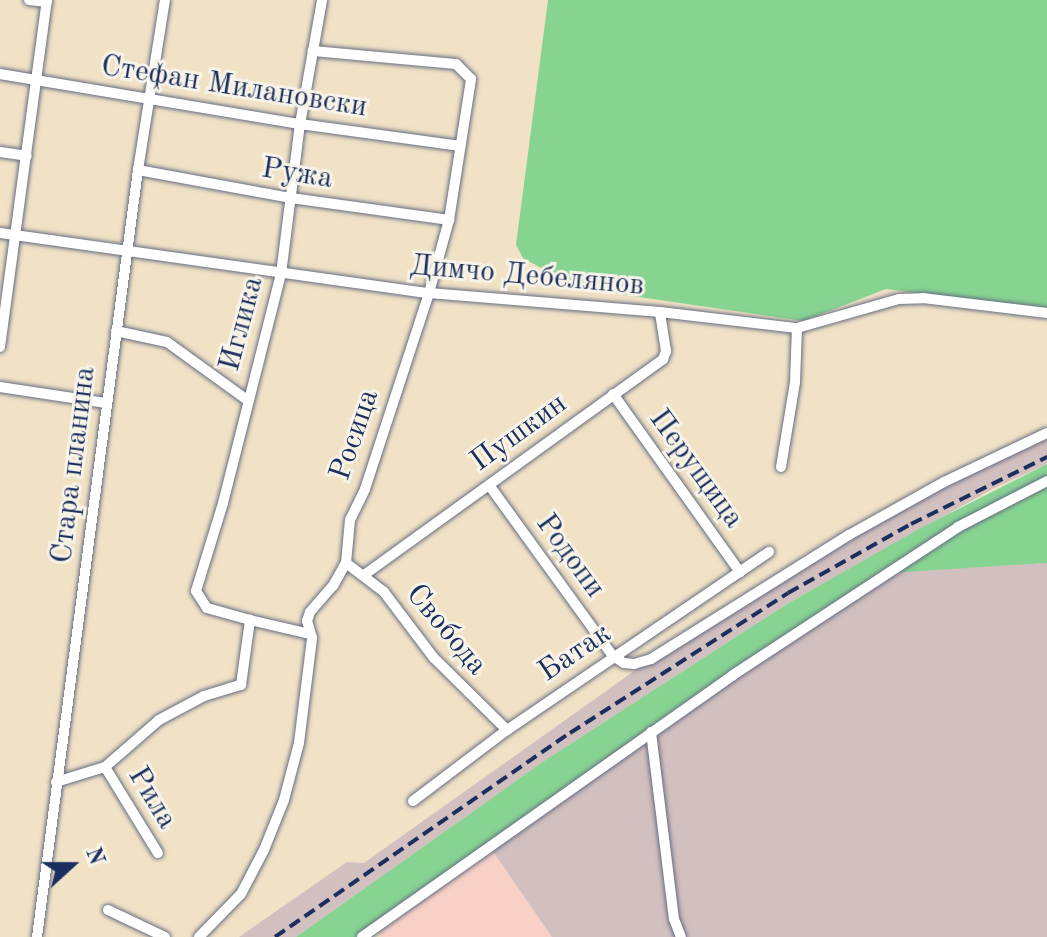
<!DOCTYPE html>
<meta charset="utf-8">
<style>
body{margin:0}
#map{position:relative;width:1047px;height:937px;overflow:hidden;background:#f1e2c6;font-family:"Old Standard TT",serif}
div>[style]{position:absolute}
.built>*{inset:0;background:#f7d1c6}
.industrial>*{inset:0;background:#d2bfbf}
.green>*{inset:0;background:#87d492}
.roads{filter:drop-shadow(0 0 2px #666e82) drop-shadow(0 0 2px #666e82)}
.street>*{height:10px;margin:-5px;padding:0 5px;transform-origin:5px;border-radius:5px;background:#fff}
.rail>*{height:4px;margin-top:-2px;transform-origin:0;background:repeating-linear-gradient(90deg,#1b2f5e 0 12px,transparent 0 18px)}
span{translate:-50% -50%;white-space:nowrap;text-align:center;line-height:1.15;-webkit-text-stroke:6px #f7f3e8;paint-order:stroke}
.street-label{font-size:30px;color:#1b2f5e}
.north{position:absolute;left:32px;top:825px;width:80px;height:80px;-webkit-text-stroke:6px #f7f3e8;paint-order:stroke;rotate:69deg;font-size:22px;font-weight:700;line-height:32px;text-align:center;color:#1b2f5e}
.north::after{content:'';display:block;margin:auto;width:28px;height:36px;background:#1b2f5e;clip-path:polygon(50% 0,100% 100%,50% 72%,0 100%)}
</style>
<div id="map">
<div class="built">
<div style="clip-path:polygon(490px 847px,552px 937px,381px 937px,374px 929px)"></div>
</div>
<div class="industrial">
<div style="clip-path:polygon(1047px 433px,1047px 464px,994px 488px,787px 604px,544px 761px,296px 937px,239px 937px,347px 862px,364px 863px,651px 659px,849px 535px)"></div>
<div style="clip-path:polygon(1047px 563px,1047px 937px,552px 937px,490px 847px,889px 572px)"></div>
</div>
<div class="green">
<div style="clip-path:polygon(548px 0,1047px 0,1047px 309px,886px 289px,803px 321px,578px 288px,523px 258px,516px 245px)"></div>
<div style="clip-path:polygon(1047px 464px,1047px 563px,889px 573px,362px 937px,296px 937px,544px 761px,787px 604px,919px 529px)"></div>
</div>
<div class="roads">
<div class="street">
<div style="left:29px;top:0;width:18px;rotate:6deg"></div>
<div style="left:0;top:74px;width:304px;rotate:9.5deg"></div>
<div style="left:300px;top:124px;width:162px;rotate:7.8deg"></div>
<div style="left:0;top:152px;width:27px;rotate:8deg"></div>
<div style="left:138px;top:170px;width:156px;rotate:10.4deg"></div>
<div style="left:291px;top:198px;width:160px;rotate:7.9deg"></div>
<div style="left:0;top:233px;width:433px;rotate:8deg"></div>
<div style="left:429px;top:293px;width:232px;rotate:4.7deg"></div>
<div style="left:660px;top:312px;width:138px;rotate:6.7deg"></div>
<div style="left:797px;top:328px;width:106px;rotate:-15.9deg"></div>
<div style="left:899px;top:299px;width:24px;rotate:-2deg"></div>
<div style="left:923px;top:298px;width:125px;rotate:6.9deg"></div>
<div style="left:116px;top:331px;width:52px;rotate:12.2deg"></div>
<div style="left:167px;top:342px;width:99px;rotate:35.9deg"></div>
<div style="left:0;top:347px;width:350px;rotate:-82.3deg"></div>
<div style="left:0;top:387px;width:107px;rotate:8.6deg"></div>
<div style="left:613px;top:394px;width:219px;rotate:54.5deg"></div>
<div style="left:781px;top:467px;width:86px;rotate:-80.6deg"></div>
<div style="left:795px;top:382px;width:54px;rotate:-87.9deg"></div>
<div style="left:489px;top:485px;width:211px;rotate:54.1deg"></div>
<div style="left:613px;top:656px;width:13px;rotate:32deg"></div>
<div style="left:624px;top:663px;width:10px;rotate:6deg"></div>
<div style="left:634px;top:664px;width:18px;rotate:-16deg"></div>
<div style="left:651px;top:659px;width:234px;rotate:-32.1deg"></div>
<div style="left:849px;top:535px;width:109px;rotate:-29.2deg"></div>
<div style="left:944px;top:482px;width:114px;rotate:-25.4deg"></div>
<div style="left:346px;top:563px;width:48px;rotate:37.3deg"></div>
<div style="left:384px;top:592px;width:83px;rotate:52.9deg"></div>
<div style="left:434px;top:658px;width:103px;rotate:44.6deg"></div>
<div style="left:364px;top:575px;width:369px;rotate:-35.8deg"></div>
<div style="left:663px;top:359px;width:9px;rotate:-69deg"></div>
<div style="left:666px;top:351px;width:39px;rotate:-99deg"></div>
<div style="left:250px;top:620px;width:45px;rotate:-164.4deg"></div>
<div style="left:207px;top:608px;width:20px;rotate:-123deg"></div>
<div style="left:196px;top:591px;width:92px;rotate:-72.9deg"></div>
<div style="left:223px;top:503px;width:236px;rotate:-75.8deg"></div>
<div style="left:281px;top:274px;width:151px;rotate:-82.8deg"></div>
<div style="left:300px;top:124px;width:126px;rotate:-79.9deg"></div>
<div style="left:651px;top:732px;width:188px;rotate:83deg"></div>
<div style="left:674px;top:919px;width:19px;rotate:69deg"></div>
<div style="left:105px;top:767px;width:101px;rotate:58.4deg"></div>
<div style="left:56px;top:782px;width:51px;rotate:-17deg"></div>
<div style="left:105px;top:767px;width:72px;rotate:-41deg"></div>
<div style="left:159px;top:720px;width:51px;rotate:-28.1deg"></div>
<div style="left:204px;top:696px;width:39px;rotate:-17deg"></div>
<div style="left:241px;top:685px;width:66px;rotate:-82.1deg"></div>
<div style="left:250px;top:620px;width:62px;rotate:13.1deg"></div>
<div style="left:413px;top:801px;width:118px;rotate:-37.1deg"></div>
<div style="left:507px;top:730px;width:317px;rotate:-34.2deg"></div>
<div style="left:108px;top:910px;width:63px;rotate:25.3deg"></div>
<div style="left:37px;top:937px;width:774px;rotate:-82.5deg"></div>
<div style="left:138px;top:170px;width:172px;rotate:-81deg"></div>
<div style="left:199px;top:937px;width:60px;rotate:-45.7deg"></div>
<div style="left:241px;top:894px;width:50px;rotate:-62.4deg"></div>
<div style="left:264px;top:850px;width:54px;rotate:-68.2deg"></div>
<div style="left:284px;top:800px;width:59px;rotate:-75.3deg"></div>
<div style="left:299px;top:743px;width:106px;rotate:-82.9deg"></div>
<div style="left:312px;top:638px;width:18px;rotate:-106deg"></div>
<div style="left:307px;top:621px;width:9px;rotate:-72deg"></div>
<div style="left:310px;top:612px;width:35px;rotate:-49deg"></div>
<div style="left:333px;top:586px;width:26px;rotate:-61deg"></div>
<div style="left:346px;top:563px;width:43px;rotate:-84.7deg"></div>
<div style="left:350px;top:520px;width:34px;rotate:-64deg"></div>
<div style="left:365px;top:489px;width:206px;rotate:-71.9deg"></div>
<div style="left:429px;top:293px;width:76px;rotate:-74.7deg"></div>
<div style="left:449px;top:220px;width:143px;rotate:-81.1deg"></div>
<div style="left:471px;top:79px;width:21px;rotate:-135deg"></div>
<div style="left:456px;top:64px;width:144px;rotate:-174.8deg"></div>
<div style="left:362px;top:937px;width:454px;rotate:-35.2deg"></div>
<div style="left:733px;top:675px;width:269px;rotate:-33.3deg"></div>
<div style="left:958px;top:527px;width:100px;rotate:-27.3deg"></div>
</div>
</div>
<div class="rail">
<div style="left:275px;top:937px;width:359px;rotate:-34.7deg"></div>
<div style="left:570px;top:733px;width:259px;rotate:-32.7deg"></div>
<div style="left:788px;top:593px;width:141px;rotate:-29.3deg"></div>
<div style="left:911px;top:524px;width:152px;rotate:-26.2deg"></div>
</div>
<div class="street-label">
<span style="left:234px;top:87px;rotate:9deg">Стефан Милановски</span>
<span style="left:297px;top:174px;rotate:9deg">Ружа</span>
<span style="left:527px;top:276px;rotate:5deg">Димчо Дебелянов</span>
<span style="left:242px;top:324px;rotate:-75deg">Иглика</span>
<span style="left:519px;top:433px;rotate:-36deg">Пушкин</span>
<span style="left:355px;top:435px;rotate:-71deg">Росица</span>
<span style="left:74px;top:465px;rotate:-83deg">Стара планина</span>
<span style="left:696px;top:469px;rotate:54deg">Перущица</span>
<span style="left:570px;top:556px;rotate:54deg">Родопи</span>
<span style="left:446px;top:630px;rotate:50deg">Свобода</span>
<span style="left:575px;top:653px;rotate:-34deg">Батак</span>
<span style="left:152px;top:798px;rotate:59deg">Рила</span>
</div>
<div class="north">N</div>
</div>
